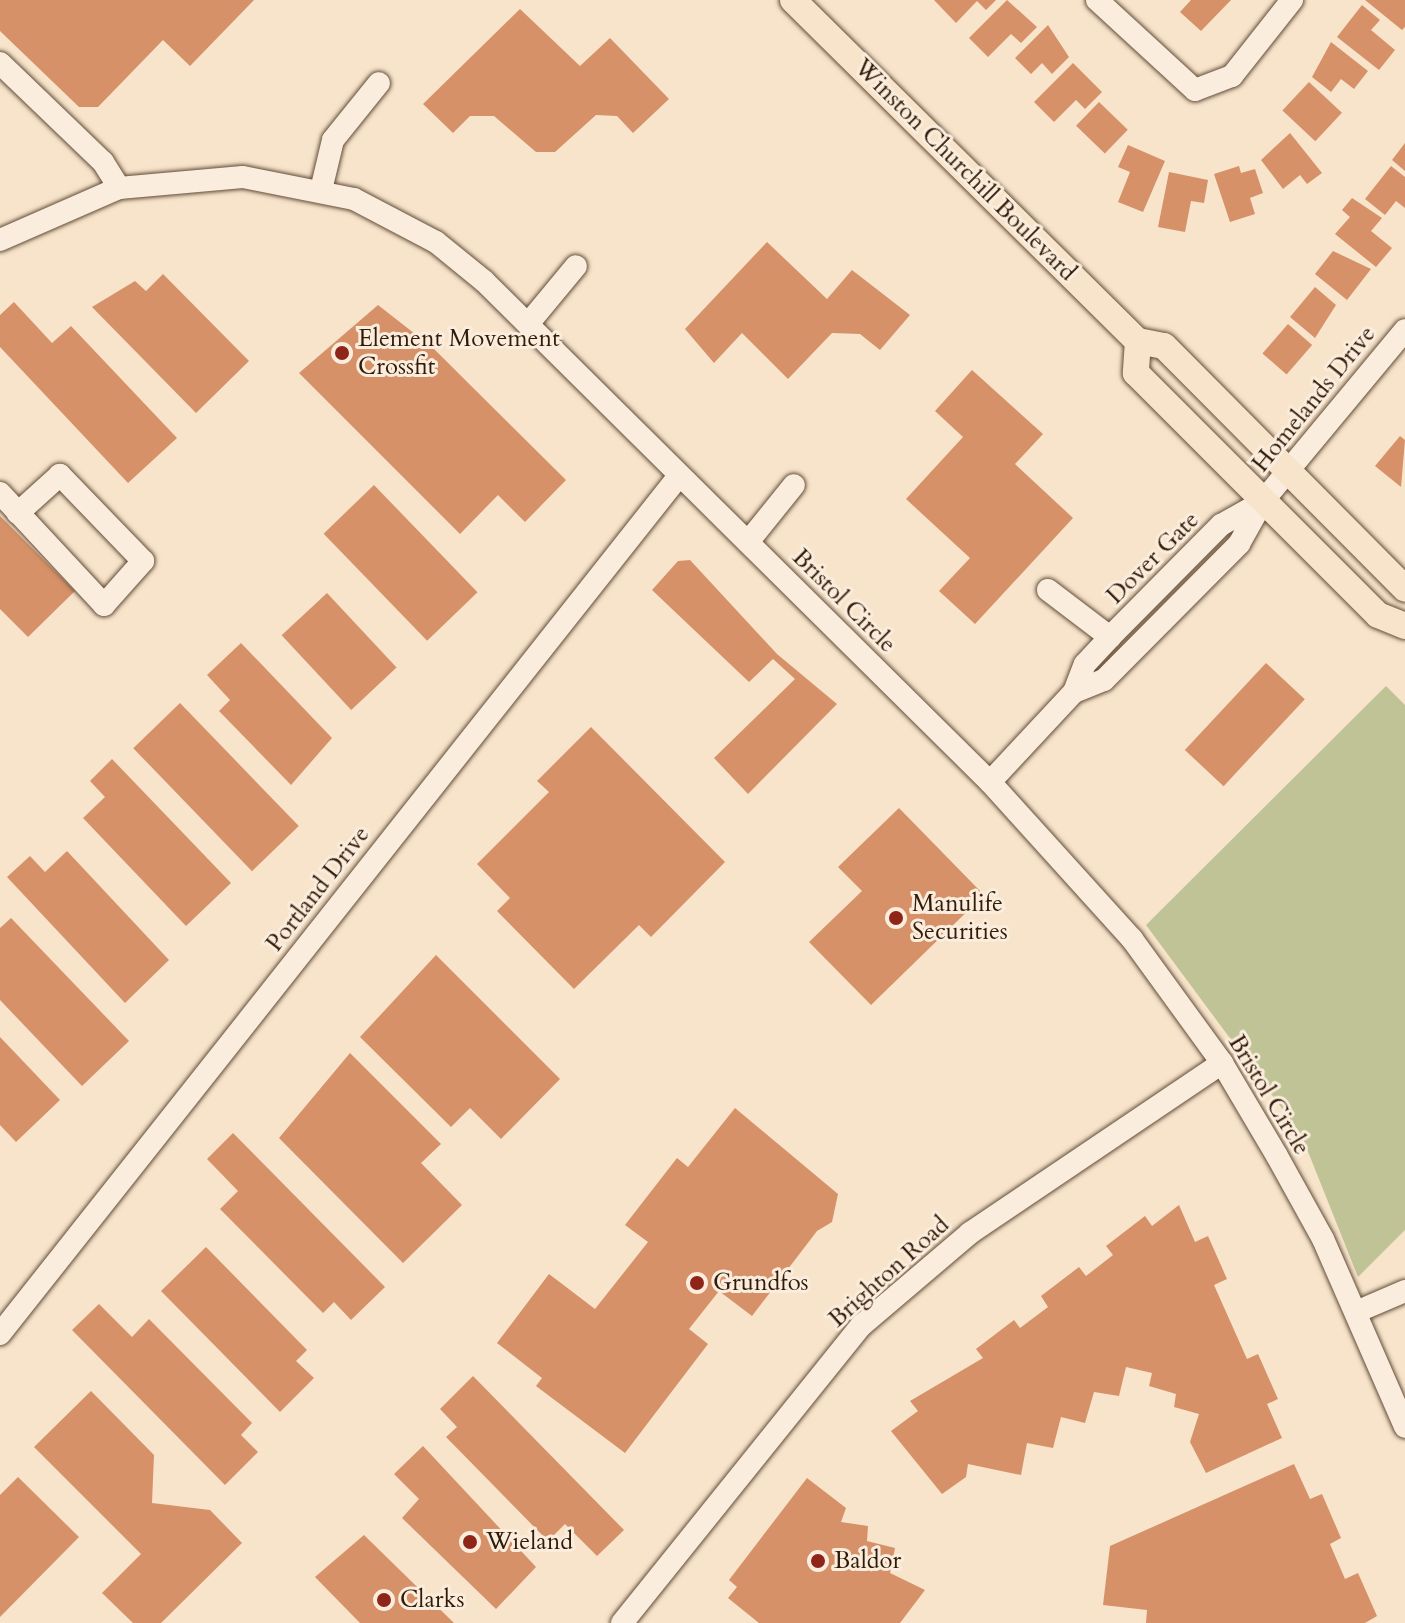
<!DOCTYPE html>
<style>
body{margin:0}
#map{position:relative;width:1405px;height:1623px;overflow:hidden;background:#f7e4cb;font-family:Cardo,serif}
div>[style]{position:absolute}
.green>*{inset:0;background:#bfc396}
.building>*{inset:0;background:#d69169;transform-origin:0 0}
.roads{filter:drop-shadow(0 0 2px #624c37) drop-shadow(0 0 2px #624c37)}
.minor>*{height:22px;margin:-11px;padding:0 11px;transform-origin:11px;border-radius:11px;background:#faeddd}
.major>*{height:26px;margin:-13px;padding:0 13px;transform-origin:13px;border-radius:13px;background:#f7e4cb}
.dots>*{width:22px;height:22px;translate:-50% -50%;box-sizing:border-box;border:4px solid #faeddd;border-radius:50%}
span{translate:-50% -50%;white-space:nowrap;text-align:center;line-height:1.15;-webkit-text-stroke:6px #faeddd;paint-order:stroke}
.street-label{font-size:24px;color:#311a06}
.poi-label{font-size:24px;color:#311a06}
.left{translate:0 -50%;text-align:left}
</style>
<div id="map">
<div class="green">
<div style="clip-path:polygon(1386px 686px,1405px 705px,1405px 1230px,1358px 1277px,1301px 1134px,1146px 925px)"></div>
</div>
<div class="building">
<div style="clip-path:polygon(0 0,254px 0,190px 66px,163px 40px,98px 107px,79px 107px,0 31px)"></div>
<div style="clip-path:polygon(934px 0,996px 0,986px 10px,977px 1px,956px 23px)"></div>
<div style="clip-path:polygon(1007px 0,1037px 27px,1021px 43px,1011px 34px,988px 57px,969px 38px)"></div>
<div style="clip-path:polygon(1191px 0,1231px 0,1201px 31px,1180px 12px)"></div>
<div style="clip-path:polygon(1365px 0,1405px 0,1405px 27px,1402px 30px)"></div>
<div style="clip-path:polygon(1362px 5px,1380px 20px,1371px 30px,1395px 50px,1379px 70px,1337px 37px)"></div>
<div style="clip-path:polygon(520px 9px,580px 66px,610px 38px,669px 99px,633px 133px,617px 116px,596px 115px,555px 152px,536px 152px,494px 116px,470px 116px,453px 133px,423px 104px)"></div>
<div style="clip-path:polygon(1048px 25px,1069px 57px,1052px 74px,1042px 63px,1031px 74px,1015px 58px)"></div>
<div style="clip-path:polygon(1331px 42px,1368px 71px,1354px 89px,1341px 79px,1331px 92px,1312px 77px)"></div>
<div style="clip-path:polygon(1073px 63px,1102px 92px,1085px 109px,1076px 100px,1054px 122px,1034px 102px)"></div>
<div style="left:1309px;top:82px;width:45px;height:39px;rotate:43deg"></div>
<div style="left:1099px;top:102px;width:40px;height:33px;rotate:44deg"></div>
<div style="clip-path:polygon(1290px 133px,1322px 173px,1307px 184px,1300px 175px,1283px 189px,1261px 160px)"></div>
<div style="clip-path:polygon(1405px 143px,1405px 171px,1392px 160px)"></div>
<div style="clip-path:polygon(1128px 145px,1165px 161px,1143px 212px,1118px 202px,1130px 172px,1118px 167px)"></div>
<div style="clip-path:polygon(1239px 166px,1241px 173px,1255px 169px,1263px 193px,1250px 198px,1255px 214px,1230px 222px,1214px 174px)"></div>
<div style="clip-path:polygon(1391px 166px,1405px 177px,1405px 208px,1396px 201px,1385px 215px,1365px 199px)"></div>
<div style="clip-path:polygon(1169px 172px,1208px 180px,1204px 203px,1191px 201px,1185px 232px,1158px 227px)"></div>
<div style="clip-path:polygon(1352px 198px,1382px 218px,1371px 231px,1392px 248px,1376px 267px,1335px 234px,1350px 217px,1342px 210px)"></div>
<div style="clip-path:polygon(767px 242px,827px 299px,852px 270px,910px 315px,880px 350px,860px 334px,832px 333px,788px 379px,742px 333px,714px 363px,685px 329px)"></div>
<div style="clip-path:polygon(1333px 251px,1371px 269px,1347px 300px,1315px 274px)"></div>
<div style="clip-path:polygon(163px 274px,249px 361px,196px 413px,92px 307px,135px 281px,146px 291px)"></div>
<div style="clip-path:polygon(1315px 287px,1336px 305px,1315px 338px,1290px 317px)"></div>
<div style="clip-path:polygon(14px 302px,52px 343px,71px 326px,177px 438px,128px 483px,0 347px,0 315px)"></div>
<div style="clip-path:polygon(378px 305px,433px 348px,566px 480px,525px 522px,498px 495px,460px 534px,299px 373px)"></div>
<div style="left:1288px;top:324px;width:32px;height:39px;rotate:41deg"></div>
<div style="clip-path:polygon(972px 370px,1043px 434px,1015px 464px,1073px 518px,975px 624px,939px 591px,970px 558px,906px 499px,963px 437px,935px 411px)"></div>
<div style="clip-path:polygon(1400px 436px,1405px 440px,1401px 487px,1375px 466px)"></div>
<div style="left:374px;top:485px;width:149px;height:70px;rotate:46deg"></div>
<div style="clip-path:polygon(0 516px,75px 591px,28px 637px,0 609px)"></div>
<div style="clip-path:polygon(690px 560px,777px 654px,837px 704px,748px 794px,714px 758px,795px 679px,773px 659px,749px 682px,652px 590px,678px 561px)"></div>
<div style="left:327px;top:593px;width:102px;height:62px;rotate:47deg"></div>
<div style="clip-path:polygon(241px 643px,332px 738px,291px 785px,219px 711px,230px 700px,207px 675px)"></div>
<div style="left:1266px;top:663px;width:53px;height:119px;rotate:43deg"></div>
<div style="left:180px;top:703px;width:171px;height:65px;rotate:46deg"></div>
<div style="clip-path:polygon(591px 727px,725px 862px,651px 937px,639px 925px,574px 989px,497px 911px,510px 898px,477px 864px,549px 792px,537px 781px)"></div>
<div style="clip-path:polygon(112px 759px,231px 883px,186px 926px,83px 818px,105px 797px,90px 781px)"></div>
<div style="clip-path:polygon(899px 808px,984px 895px,871px 1005px,809px 942px,862px 891px,838px 867px)"></div>
<div style="clip-path:polygon(67px 851px,169px 960px,125px 1003px,7px 877px,30px 856px,45px 872px)"></div>
<div style="clip-path:polygon(11px 918px,129px 1041px,82px 1086px,0 1000px,0 928px)"></div>
<div style="clip-path:polygon(436px 955px,560px 1079px,501px 1139px,470px 1108px,451px 1127px,360px 1037px)"></div>
<div style="clip-path:polygon(0 1037px,60px 1100px,16px 1142px,0 1125px)"></div>
<div style="clip-path:polygon(350px 1053px,441px 1144px,421px 1163px,462px 1205px,403px 1263px,279px 1138px)"></div>
<div style="clip-path:polygon(735px 1108px,838px 1194px,832px 1222px,817px 1231px,752px 1316px,719px 1291px,689px 1329px,708px 1344px,625px 1453px,536px 1386px,542px 1378px,497px 1343px,549px 1274px,595px 1309px,648px 1242px,625px 1225px,677px 1158px,688px 1167px)"></div>
<div style="clip-path:polygon(233px 1133px,385px 1287px,351px 1320px,334px 1302px,323px 1313px,220px 1209px,238px 1191px,207px 1159px)"></div>
<div style="clip-path:polygon(1179px 1205px,1195px 1242px,1208px 1236px,1227px 1279px,1214px 1285px,1247px 1359px,1258px 1354px,1278px 1399px,1267px 1404px,1282px 1438px,1206px 1473px,1190px 1442px,1199px 1414px,1174px 1407px,1176px 1394px,1149px 1386px,1152px 1373px,1126px 1367px,1119px 1396px,1094px 1392px,1085px 1423px,1061px 1417px,1053px 1448px,1027px 1443px,1021px 1475px,968px 1464px,966px 1477px,942px 1494px,891px 1431px,918px 1411px,910px 1401px,983px 1358px,976px 1349px,1014px 1320px,1020px 1328px,1048px 1307px,1041px 1296px,1079px 1267px,1086px 1276px,1113px 1255px,1106px 1246px,1145px 1216px,1152px 1226px)"></div>
<div style="clip-path:polygon(206px 1247px,307px 1350px,296px 1361px,314px 1378px,280px 1412px,161px 1291px)"></div>
<div style="clip-path:polygon(99px 1304px,132px 1337px,149px 1319px,252px 1423px,241px 1435px,258px 1452px,225px 1485px,72px 1330px)"></div>
<div style="clip-path:polygon(473px 1376px,624px 1530px,597px 1556px,565px 1524px,548px 1541px,446px 1437px,457px 1427px,440px 1409px)"></div>
<div style="clip-path:polygon(91px 1391px,154px 1455px,152px 1503px,210px 1510px,242px 1543px,161px 1623px,133px 1623px,102px 1593px,141px 1554px,34px 1447px)"></div>
<div style="clip-path:polygon(423px 1446px,536px 1567px,496px 1609px,402px 1518px,419px 1499px,394px 1474px)"></div>
<div style="clip-path:polygon(1294px 1464px,1310px 1499px,1322px 1494px,1341px 1538px,1330px 1544px,1345px 1579px,1358px 1573px,1377px 1616px,1365px 1623px,1146px 1623px,1147px 1610px,1103px 1605px,1110px 1546px)"></div>
<div style="clip-path:polygon(18px 1477px,79px 1537px,0 1617px,0 1495px)"></div>
<div style="clip-path:polygon(807px 1478px,846px 1508px,841px 1522px,868px 1526px,867px 1541px,895px 1548px,890px 1573px,925px 1590px,900px 1623px,759px 1623px,728px 1598px,737px 1587px,729px 1580px)"></div>
<div style="clip-path:polygon(364px 1535px,454px 1623px,360px 1623px,315px 1577px)"></div>
</div>
<div class="roads">
<div class="minor">
<div style="left:1097px;top:0;width:133px;rotate:42.6deg"></div>
<div style="left:1195px;top:90px;width:40px;rotate:-21deg"></div>
<div style="left:1232px;top:76px;width:97px;rotate:-51.7deg"></div>
<div style="left:0;top:63px;width:143px;rotate:43.9deg"></div>
<div style="left:103px;top:162px;width:31px;rotate:58deg"></div>
<div style="left:321px;top:190px;width:51px;rotate:-76.5deg"></div>
<div style="left:333px;top:140px;width:73px;rotate:-51.1deg"></div>
<div style="left:0;top:240px;width:130px;rotate:-23.6deg"></div>
<div style="left:119px;top:188px;width:124px;rotate:-5.1deg"></div>
<div style="left:243px;top:177px;width:113px;rotate:11.2deg"></div>
<div style="left:354px;top:199px;width:93px;rotate:27.7deg"></div>
<div style="left:436px;top:242px;width:62px;rotate:39.1deg"></div>
<div style="left:484px;top:281px;width:712px;rotate:44.72deg"></div>
<div style="left:990px;top:782px;width:212px;rotate:47.9deg"></div>
<div style="left:1132px;top:939px;width:153px;rotate:54deg"></div>
<div style="left:1222px;top:1063px;width:108px;rotate:59.4deg"></div>
<div style="left:1277px;top:1156px;width:95px;rotate:61deg"></div>
<div style="left:1323px;top:1239px;width:205px;rotate:66.4deg"></div>
<div style="left:528px;top:324px;width:75px;rotate:-50.4deg"></div>
<div style="left:0;top:493px;width:153px;rotate:47.1deg"></div>
<div style="left:104px;top:605px;width:59px;rotate:-48.4deg"></div>
<div style="left:143px;top:561px;width:120px;rotate:-134deg"></div>
<div style="left:60px;top:475px;width:57px;rotate:137.9deg"></div>
<div style="left:748px;top:542px;width:73px;rotate:-51.1deg"></div>
<div style="left:1048px;top:590px;width:78px;rotate:37.2deg"></div>
<div style="left:1074px;top:692px;width:32px;rotate:-22deg"></div>
<div style="left:1104px;top:680px;width:192px;rotate:-45.2deg"></div>
<div style="left:1239px;top:544px;width:49px;rotate:-60.8deg"></div>
<div style="left:1263px;top:501px;width:222px;rotate:-50.3deg"></div>
<div style="left:990px;top:782px;width:123px;rotate:-47deg"></div>
<div style="left:1074px;top:692px;width:30px;rotate:-69deg"></div>
<div style="left:1085px;top:664px;width:37px;rotate:-47deg"></div>
<div style="left:1110px;top:637px;width:158px;rotate:-45.3deg"></div>
<div style="left:1221px;top:525px;width:47px;rotate:-29.3deg"></div>
<div style="left:1356px;top:1312px;width:53px;rotate:-23.2deg"></div>
<div style="left:0;top:1334px;width:1093px;rotate:-51.65deg"></div>
<div style="left:622px;top:1623px;width:383px;rotate:-51.2deg"></div>
<div style="left:862px;top:1325px;width:142px;rotate:-40.4deg"></div>
<div style="left:970px;top:1233px;width:304px;rotate:-34deg"></div>
</div>
<div class="major">
<div style="left:793px;top:0;width:485px;rotate:44.7deg"></div>
<div style="left:1138px;top:341px;width:26px;rotate:11deg"></div>
<div style="left:1164px;top:346px;width:342px;rotate:45.2deg"></div>
<div style="left:1138px;top:341px;width:32px;rotate:94deg"></div>
<div style="left:1136px;top:373px;width:342px;rotate:45deg"></div>
<div style="left:1378px;top:615px;width:29px;rotate:22deg"></div>
</div>
</div>
<div class="dots">
<div style="left:342px;top:353px;background:#8f2418"></div>
<div style="left:896px;top:918px;background:#8f2418"></div>
<div style="left:697px;top:1283px;background:#8f2418"></div>
<div style="left:470px;top:1542px;background:#8f2418"></div>
<div style="left:818px;top:1561px;background:#8f2418"></div>
<div style="left:384px;top:1600px;background:#8f2418"></div>
</div>
<div class="street-label">
<span style="left:965px;top:170px;rotate:45deg">Winston Churchill Boulevard</span>
<span style="left:1314px;top:399px;rotate:-51deg">Homelands Drive</span>
<span style="left:1153px;top:558px;rotate:-45deg">Dover Gate</span>
<span style="left:844px;top:601px;rotate:45deg">Bristol Circle</span>
<span style="left:318px;top:889px;rotate:-52deg">Portland Drive</span>
<span style="left:1269px;top:1095px;rotate:59deg">Bristol Circle</span>
<span style="left:889px;top:1272px;rotate:-42deg">Brighton Road</span>
</div>
<div class="poi-label">
<span class="left" style="left:358px;top:353px">Element Movement<br>Crossfit</span>
<span class="left" style="left:912px;top:918px">Manulife<br>Securities</span>
<span class="left" style="left:713px;top:1283px">Grundfos</span>
<span class="left" style="left:486px;top:1542px">Wieland</span>
<span class="left" style="left:834px;top:1561px">Baldor</span>
<span class="left" style="left:400px;top:1600px">Clarks</span>
</div>
</div>
